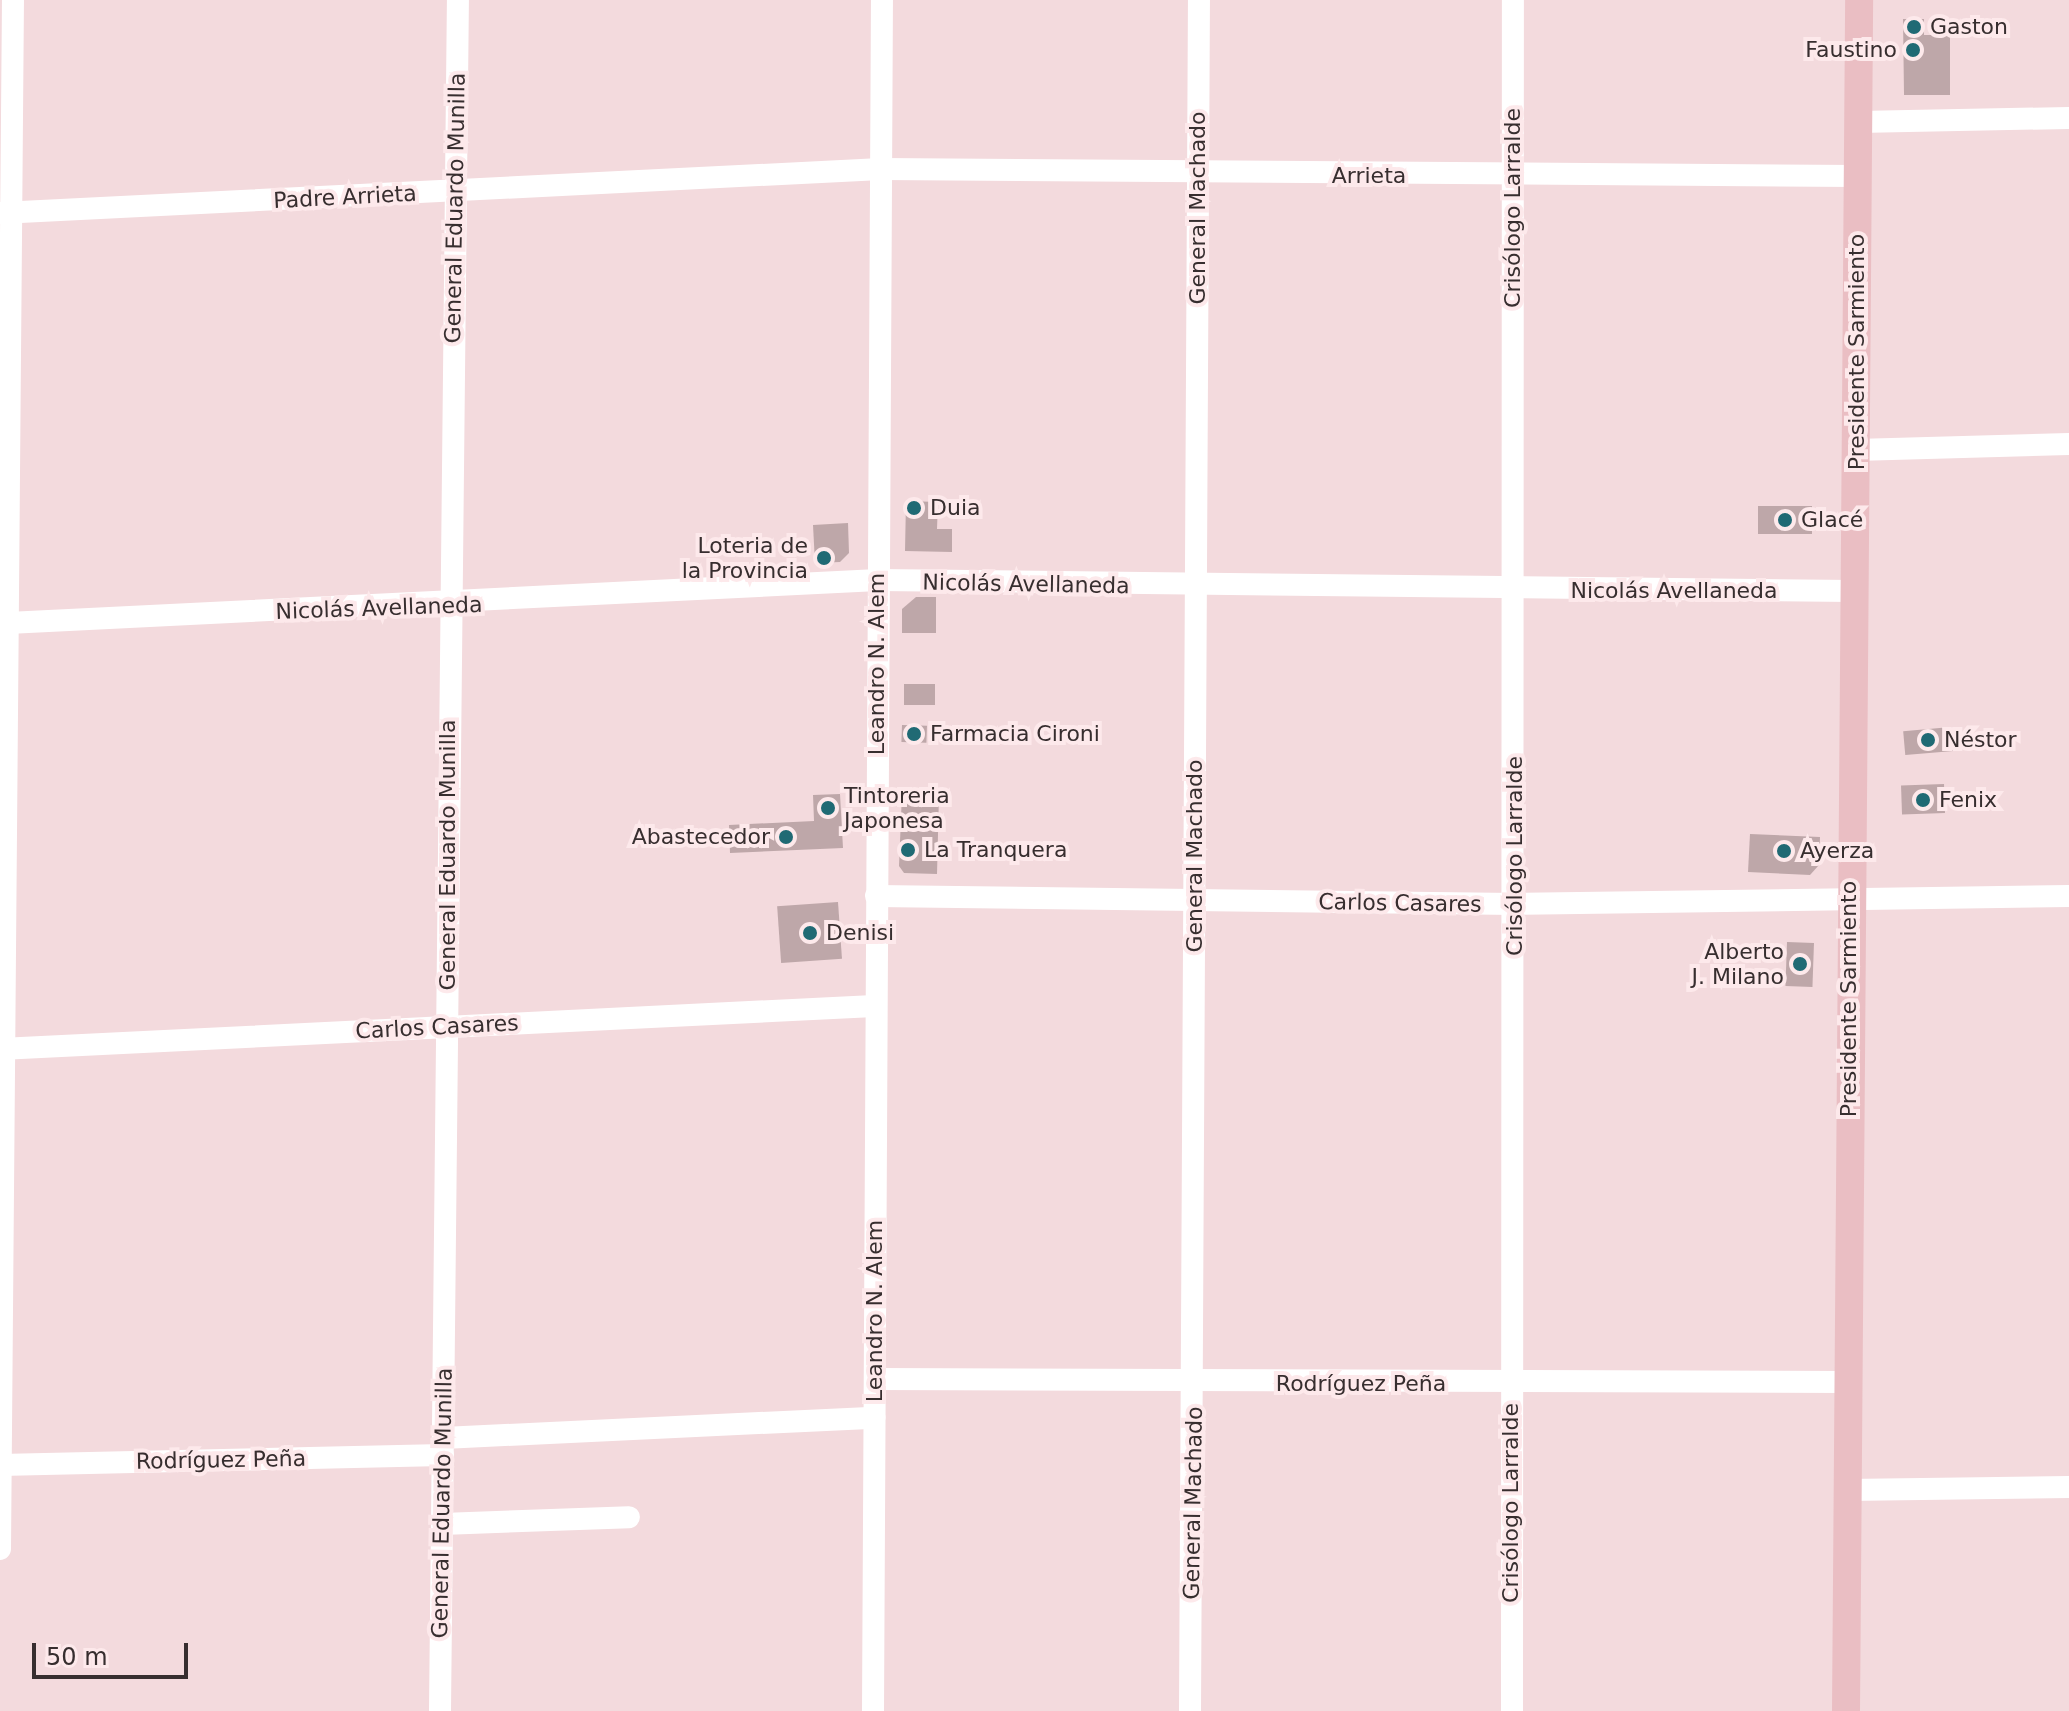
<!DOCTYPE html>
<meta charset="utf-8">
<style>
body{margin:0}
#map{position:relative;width:2069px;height:1711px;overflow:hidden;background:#f3dadd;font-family:"DejaVu Sans",sans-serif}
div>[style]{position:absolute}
.building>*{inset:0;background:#bea7a9;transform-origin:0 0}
.minor>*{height:22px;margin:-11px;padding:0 11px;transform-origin:11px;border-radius:11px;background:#fff}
.major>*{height:28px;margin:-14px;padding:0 14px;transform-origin:14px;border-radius:14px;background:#eabec3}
.dots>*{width:22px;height:22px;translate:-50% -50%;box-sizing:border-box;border:4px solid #fde9eb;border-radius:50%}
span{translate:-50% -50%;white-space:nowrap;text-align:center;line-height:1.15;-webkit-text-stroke:8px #fde9eb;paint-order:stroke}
.poi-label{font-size:22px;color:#372e2f}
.left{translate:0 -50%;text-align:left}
.right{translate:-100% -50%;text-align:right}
.street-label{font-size:22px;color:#372e2f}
.scale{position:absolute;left:32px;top:1643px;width:156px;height:36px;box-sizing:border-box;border:4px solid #372e2f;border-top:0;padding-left:10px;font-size:24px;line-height:28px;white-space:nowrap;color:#372e2f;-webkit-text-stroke:6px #fde9eb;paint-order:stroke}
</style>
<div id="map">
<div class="building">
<div style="clip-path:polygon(1903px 19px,1924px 19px,1924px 35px,1950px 35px,1950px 95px,1904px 95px)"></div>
<div style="clip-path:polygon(906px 501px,938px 502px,937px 529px,952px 529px,952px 552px,905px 551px)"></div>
<div style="left:1758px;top:506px;width:54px;height:28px"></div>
<div style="clip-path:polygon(848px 523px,849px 553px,840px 562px,815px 563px,813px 525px)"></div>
<div style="clip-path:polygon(916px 597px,936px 597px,936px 633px,902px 633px,902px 609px)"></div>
<div style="left:904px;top:684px;width:31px;height:21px"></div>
<div style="left:902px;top:725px;width:25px;height:17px;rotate:2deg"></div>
<div style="left:1951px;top:727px;width:24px;height:48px;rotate:85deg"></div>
<div style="left:1944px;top:784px;width:29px;height:43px;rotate:88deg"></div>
<div style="clip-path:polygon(902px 793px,939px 794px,937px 874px,904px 873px,899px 866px)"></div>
<div style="clip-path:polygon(840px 794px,843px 848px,730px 853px,729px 825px,814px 821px,813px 795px)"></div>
<div style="clip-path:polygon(1750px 834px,1820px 837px,1819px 865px,1810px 875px,1748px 872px)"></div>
<div style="left:838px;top:902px;width:57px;height:61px;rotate:86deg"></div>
<div style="left:1787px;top:942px;width:27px;height:44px;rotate:2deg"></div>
</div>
<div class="minor">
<div style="left:1858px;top:122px;width:211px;rotate:-1.1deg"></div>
<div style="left:0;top:213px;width:882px;rotate:-2.86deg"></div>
<div style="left:881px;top:169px;width:977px;rotate:0.41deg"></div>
<div style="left:1856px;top:450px;width:213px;rotate:-1.6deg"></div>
<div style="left:8px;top:623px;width:871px;rotate:-2.83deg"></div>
<div style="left:878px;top:580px;width:975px;rotate:0.65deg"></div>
<div style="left:876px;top:896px;width:639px;rotate:0.72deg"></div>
<div style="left:1515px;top:904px;width:554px;rotate:-0.83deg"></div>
<div style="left:0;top:1049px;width:875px;rotate:-2.82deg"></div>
<div style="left:875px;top:1379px;width:972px;rotate:0.18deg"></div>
<div style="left:443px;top:1438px;width:432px;rotate:-2.7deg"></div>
<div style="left:0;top:1465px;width:443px;rotate:-1.3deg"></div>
<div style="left:1847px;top:1490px;width:222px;rotate:-0.8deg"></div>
<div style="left:442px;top:1524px;width:187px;rotate:-2.1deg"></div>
<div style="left:0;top:1549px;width:1549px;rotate:-89.52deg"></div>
<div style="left:440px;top:1711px;width:1711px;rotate:-89.4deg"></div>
<div style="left:873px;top:1711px;width:1711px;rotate:-89.7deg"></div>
<div style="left:1190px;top:1711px;width:1711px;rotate:-89.7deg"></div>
<div style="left:1512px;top:1711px;width:1711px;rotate:-89.97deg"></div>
</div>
<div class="major">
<div style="left:1846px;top:1711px;width:1711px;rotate:-89.56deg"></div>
</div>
<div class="dots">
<div style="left:1914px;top:27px;background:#206a74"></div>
<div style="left:1913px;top:50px;background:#206a74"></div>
<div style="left:914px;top:508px;background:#206a74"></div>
<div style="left:1785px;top:520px;background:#206a74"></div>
<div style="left:824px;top:558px;background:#206a74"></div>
<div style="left:914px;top:734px;background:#206a74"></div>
<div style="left:1928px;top:740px;background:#206a74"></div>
<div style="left:1923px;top:800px;background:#206a74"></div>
<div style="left:828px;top:808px;background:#206a74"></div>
<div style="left:786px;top:837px;background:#206a74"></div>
<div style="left:908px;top:850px;background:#206a74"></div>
<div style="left:1784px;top:851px;background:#206a74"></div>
<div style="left:810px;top:933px;background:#206a74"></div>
<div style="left:1800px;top:964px;background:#206a74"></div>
</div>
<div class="poi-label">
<span class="left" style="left:1930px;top:27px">Gaston</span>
<span class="right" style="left:1897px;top:50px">Faustino</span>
<span class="left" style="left:930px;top:508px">Duia</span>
<span class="left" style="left:1801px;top:520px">Glacé</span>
<span class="right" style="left:808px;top:558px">Loteria de<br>la Provincia</span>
<span class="left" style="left:930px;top:734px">Farmacia Cironi</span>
<span class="left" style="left:1944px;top:740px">Néstor</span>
<span class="left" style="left:844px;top:808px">Tintoreria<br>Japonesa</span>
<span class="left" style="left:1939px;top:800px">Fenix</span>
<span class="right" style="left:770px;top:837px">Abastecedor</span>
<span class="left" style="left:924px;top:850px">La Tranquera</span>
<span class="left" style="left:1800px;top:851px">Ayerza</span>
<span class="left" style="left:826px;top:933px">Denisi</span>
<span class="right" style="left:1784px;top:964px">Alberto<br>J. Milano</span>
</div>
<div class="street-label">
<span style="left:1369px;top:176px">Arrieta</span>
<span style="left:345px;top:197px;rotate:-3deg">Padre Arrieta</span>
<span style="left:455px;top:208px;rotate:-89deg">General Eduardo Munilla</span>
<span style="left:1198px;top:208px;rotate:-90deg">General Machado</span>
<span style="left:1513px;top:208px;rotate:-90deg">Crisólogo Larralde</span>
<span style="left:1857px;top:352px;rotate:-90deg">Presidente Sarmiento</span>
<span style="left:1026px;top:584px;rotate:1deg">Nicolás Avellaneda</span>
<span style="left:1674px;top:591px">Nicolás Avellaneda</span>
<span style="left:379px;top:608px;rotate:-2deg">Nicolás Avellaneda</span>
<span style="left:877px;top:664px;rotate:-90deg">Leandro N. Alem</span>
<span style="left:448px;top:855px;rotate:-90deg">General Eduardo Munilla</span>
<span style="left:1195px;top:856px;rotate:-90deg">General Machado</span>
<span style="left:1515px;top:856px;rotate:-90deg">Crisólogo Larralde</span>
<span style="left:1400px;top:903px;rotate:1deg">Carlos Casares</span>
<span style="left:1849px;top:999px;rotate:-90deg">Presidente Sarmiento</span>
<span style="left:437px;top:1027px;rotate:-3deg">Carlos Casares</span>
<span style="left:875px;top:1311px;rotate:-90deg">Leandro N. Alem</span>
<span style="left:1361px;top:1384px">Rodríguez Peña</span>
<span style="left:221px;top:1460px;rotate:-1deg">Rodríguez Peña</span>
<span style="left:442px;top:1503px;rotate:-89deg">General Eduardo Munilla</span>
<span style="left:1193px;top:1503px;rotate:-89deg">General Machado</span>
<span style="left:1511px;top:1503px;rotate:-90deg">Crisólogo Larralde</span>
</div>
<div class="scale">50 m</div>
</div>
